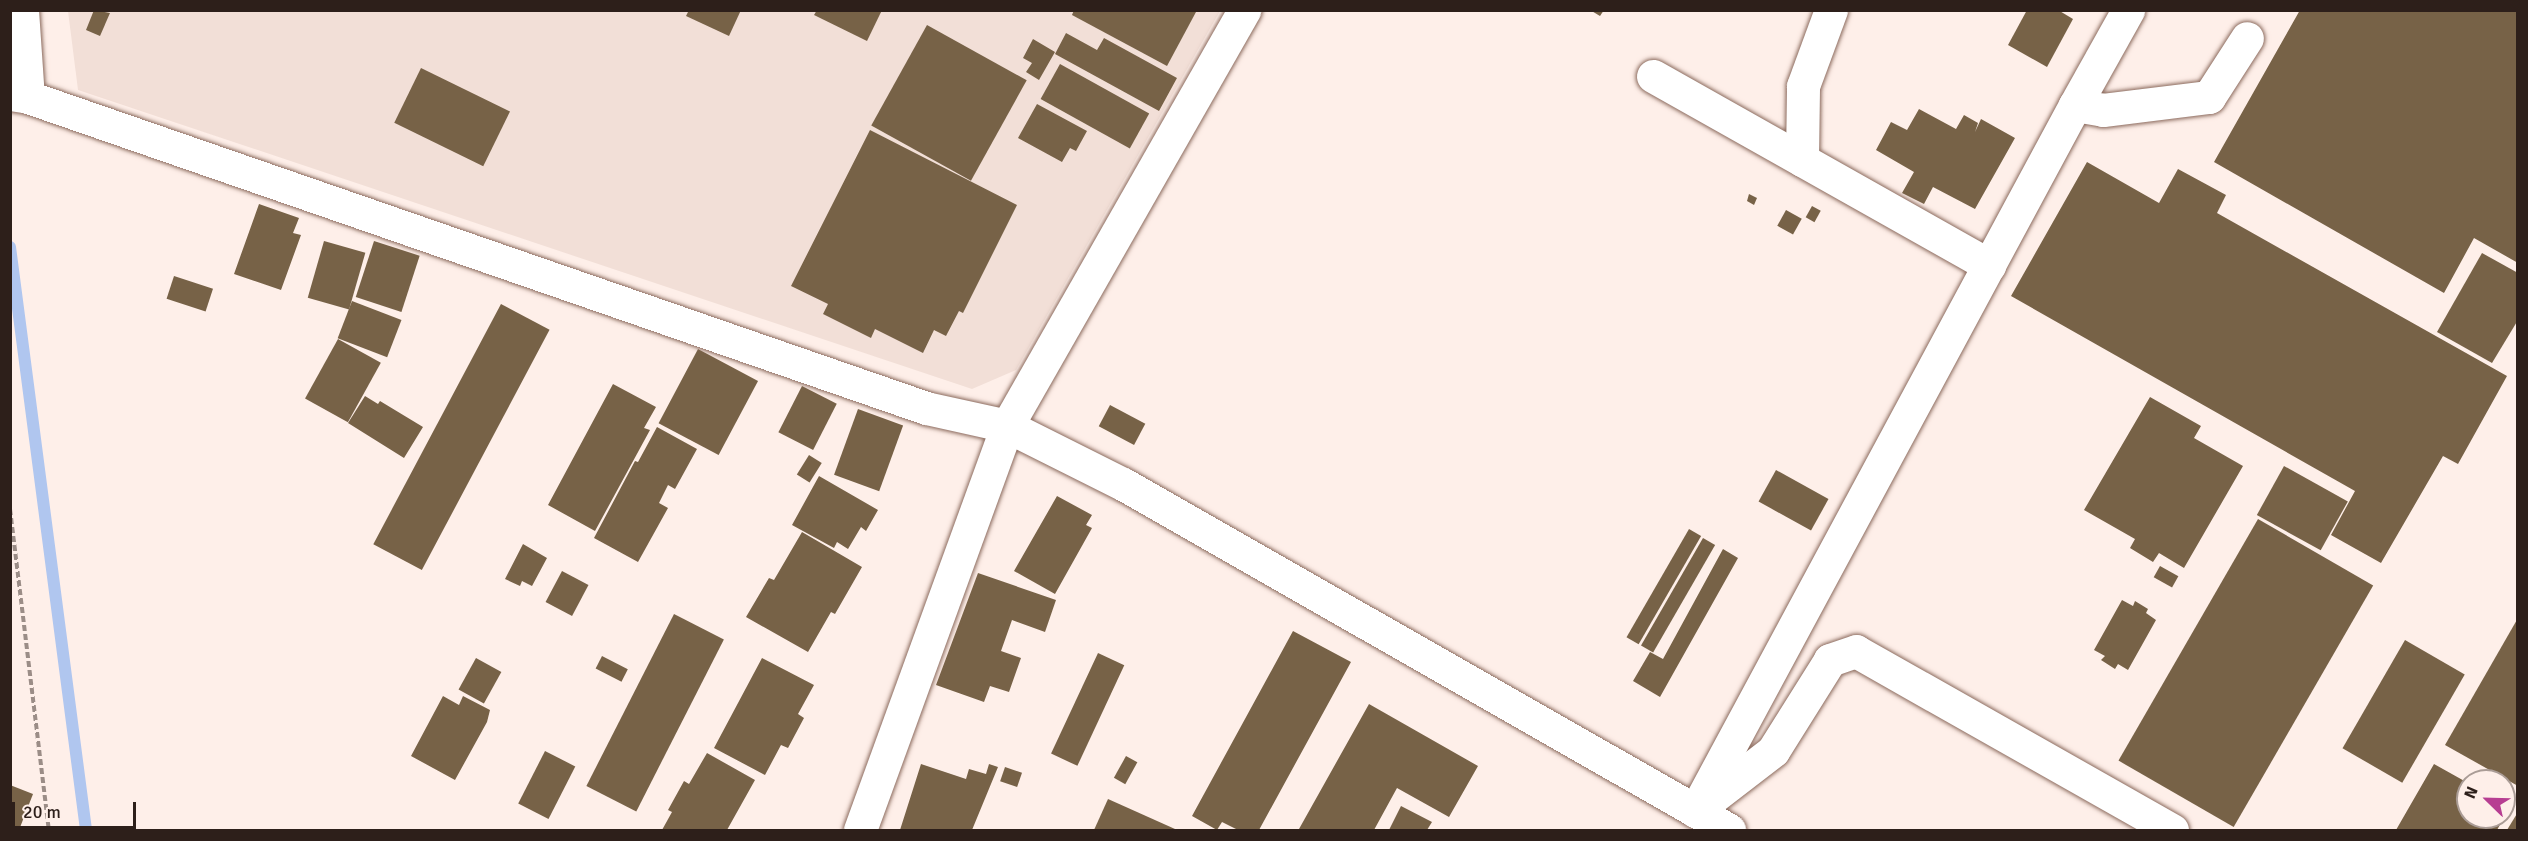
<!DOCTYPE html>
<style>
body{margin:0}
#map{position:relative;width:2528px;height:841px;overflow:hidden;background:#feefe9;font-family:Signika,sans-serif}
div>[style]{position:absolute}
.built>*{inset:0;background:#f2dfd7}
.stream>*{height:12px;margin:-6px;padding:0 6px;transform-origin:6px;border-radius:6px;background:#b0c6ef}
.building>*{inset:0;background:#776247;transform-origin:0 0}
.path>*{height:4px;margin-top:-2px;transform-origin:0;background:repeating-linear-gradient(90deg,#9b8d87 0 6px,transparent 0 9px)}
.roads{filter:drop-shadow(0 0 2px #8b6a5d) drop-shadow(0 0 2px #8b6a5d)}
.minor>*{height:33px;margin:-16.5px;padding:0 16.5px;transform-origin:16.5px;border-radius:16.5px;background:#fff}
span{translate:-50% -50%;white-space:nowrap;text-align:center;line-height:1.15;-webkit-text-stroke:6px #feefe9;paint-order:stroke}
.frame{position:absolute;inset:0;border:12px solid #2d1f1a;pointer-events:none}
.north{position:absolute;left:2456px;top:769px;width:60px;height:60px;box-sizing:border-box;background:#feefe9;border:2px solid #aa9c96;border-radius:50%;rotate:293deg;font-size:16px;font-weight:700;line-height:24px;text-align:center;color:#2d1f1a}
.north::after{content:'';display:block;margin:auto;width:21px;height:27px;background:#b73e92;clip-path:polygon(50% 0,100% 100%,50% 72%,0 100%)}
.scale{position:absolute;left:12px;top:802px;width:124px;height:27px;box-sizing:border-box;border:3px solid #2d1f1a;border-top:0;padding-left:8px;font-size:18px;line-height:21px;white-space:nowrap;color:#2d1f1a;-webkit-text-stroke:4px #feefe9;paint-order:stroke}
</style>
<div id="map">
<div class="built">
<div style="clip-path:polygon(68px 11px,1220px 11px,1016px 370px,972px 389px,78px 90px)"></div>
</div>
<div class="stream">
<div style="left:10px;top:247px;width:588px;rotate:82.57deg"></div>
</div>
<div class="building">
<div style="clip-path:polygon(94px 10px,110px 13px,100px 36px,86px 30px)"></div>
<div style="clip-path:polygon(689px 10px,741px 10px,729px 36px,686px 16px)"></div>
<div style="clip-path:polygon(817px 10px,882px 10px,867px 41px,814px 15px)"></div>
<div style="clip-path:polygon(1074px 10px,1194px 10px,1196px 12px,1167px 66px,1072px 15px)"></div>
<div style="clip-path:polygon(1590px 10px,1604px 10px,1600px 16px)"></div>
<div style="clip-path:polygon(2027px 10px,2058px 10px,2073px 19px,2047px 67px,2008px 45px)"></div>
<div style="clip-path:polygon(2300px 10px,2518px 10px,2518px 263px,2474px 238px,2444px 293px,2214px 162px)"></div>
<div style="left:927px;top:25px;width:114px;height:115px;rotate:29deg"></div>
<div style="clip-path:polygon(1066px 33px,1097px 50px,1104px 38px,1177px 78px,1159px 111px,1055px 54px)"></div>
<div style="clip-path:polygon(1033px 39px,1055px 52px,1039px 80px,1026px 72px,1032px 63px,1023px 58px)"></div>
<div style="left:1060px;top:64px;width:102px;height:40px;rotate:29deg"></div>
<div style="left:421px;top:68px;width:99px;height:61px;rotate:26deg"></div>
<div style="clip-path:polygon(1037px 104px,1087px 131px,1076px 151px,1070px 148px,1062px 162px,1018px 138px)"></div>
<div style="clip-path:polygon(1919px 109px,1956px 129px,1964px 115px,1978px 123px,1975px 132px,1981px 119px,2015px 138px,1975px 209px,1933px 187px,1924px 204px,1902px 193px,1914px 172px,1876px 150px,1891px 122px,1907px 130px)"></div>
<div style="clip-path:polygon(870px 130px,1017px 205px,963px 313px,959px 311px,946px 336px,934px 330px,923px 353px,875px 329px,871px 338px,823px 314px,828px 304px,791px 286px)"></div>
<div style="clip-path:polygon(2087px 162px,2159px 203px,2178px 169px,2226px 195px,2217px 213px,2507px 376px,2458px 464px,2443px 456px,2381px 563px,2331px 535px,2355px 491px,2011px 296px)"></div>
<div style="clip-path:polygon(1749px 194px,1757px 198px,1754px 205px,1747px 201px)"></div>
<div style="clip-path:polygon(259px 204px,299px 218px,293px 233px,301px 235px,281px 290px,234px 274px)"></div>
<div style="left:1812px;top:206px;width:10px;height:13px;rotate:29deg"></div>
<div style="left:1786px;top:210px;width:18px;height:18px;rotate:29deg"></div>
<div style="left:324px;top:241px;width:43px;height:59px;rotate:16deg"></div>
<div style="left:374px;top:241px;width:48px;height:59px;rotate:18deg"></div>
<div style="clip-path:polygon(2482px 253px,2518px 273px,2518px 320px,2492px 363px,2437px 332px)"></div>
<div style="left:174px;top:276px;width:41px;height:24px;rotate:18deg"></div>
<div style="left:352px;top:301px;width:53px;height:40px;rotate:21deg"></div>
<div style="left:501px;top:304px;width:55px;height:272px;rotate:28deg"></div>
<div style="left:338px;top:339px;width:49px;height:68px;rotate:29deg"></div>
<div style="left:698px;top:349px;width:68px;height:84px;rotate:28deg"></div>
<div style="clip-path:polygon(613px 384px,656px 407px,644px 428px,650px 430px,595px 531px,548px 505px)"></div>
<div style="left:802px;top:386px;width:39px;height:52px;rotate:27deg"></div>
<div style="clip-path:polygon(365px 396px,378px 404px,380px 401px,423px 427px,404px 458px,348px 423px)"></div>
<div style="clip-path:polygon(2150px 397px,2201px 426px,2194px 438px,2243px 466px,2184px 568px,2159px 553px,2153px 562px,2130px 548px,2135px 539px,2084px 510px)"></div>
<div style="left:1110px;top:405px;width:40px;height:24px;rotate:28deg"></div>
<div style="left:858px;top:409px;width:48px;height:70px;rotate:20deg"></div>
<div style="clip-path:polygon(657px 427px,697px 449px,675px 489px,668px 485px,659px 503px,668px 508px,638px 562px,594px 538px,635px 461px,638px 462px)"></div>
<div style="left:809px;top:455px;width:15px;height:23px;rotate:32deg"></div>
<div style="left:2284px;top:466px;width:73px;height:56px;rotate:29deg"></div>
<div style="left:1776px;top:470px;width:60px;height:36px;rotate:29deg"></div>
<div style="clip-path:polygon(819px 476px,878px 510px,866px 531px,861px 527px,848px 549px,837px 542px,834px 548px,792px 525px)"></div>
<div style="clip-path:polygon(1057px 496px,1092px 515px,1086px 525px,1092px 528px,1055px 594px,1014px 571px)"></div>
<div style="left:2258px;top:519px;width:133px;height:279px;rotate:30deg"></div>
<div style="left:1689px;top:529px;width:14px;height:125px;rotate:30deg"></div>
<div style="clip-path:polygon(802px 532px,862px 567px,835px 614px,831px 612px,808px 652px,746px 617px,769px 578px,774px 580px)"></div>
<div style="left:1703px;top:538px;width:14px;height:124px;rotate:30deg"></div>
<div style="clip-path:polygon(523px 544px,547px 558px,532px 586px,522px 581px,520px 586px,505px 579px)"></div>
<div style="clip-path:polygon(1723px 549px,1738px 558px,1660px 697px,1633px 681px,1650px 652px,1663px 659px)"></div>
<div style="left:2160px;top:566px;width:21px;height:13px;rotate:29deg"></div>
<div style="left:562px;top:571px;width:30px;height:35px;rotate:28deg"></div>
<div style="clip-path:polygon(978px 573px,1056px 600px,1045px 632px,1012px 620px,1001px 651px,1021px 658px,1009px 692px,990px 686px,984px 702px,936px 685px)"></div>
<div style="clip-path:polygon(2122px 600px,2133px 606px,2135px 601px,2148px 609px,2146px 613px,2156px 620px,2128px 670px,2118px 664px,2115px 669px,2101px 660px,2105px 656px,2094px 650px)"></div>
<div style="left:674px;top:614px;width:56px;height:193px;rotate:27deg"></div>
<div style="clip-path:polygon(2518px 618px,2518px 786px,2445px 745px)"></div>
<div style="clip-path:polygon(1293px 631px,1351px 662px,1259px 830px,1238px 830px,1222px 822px,1217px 830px,1192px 816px)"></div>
<div style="left:2405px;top:640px;width:69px;height:125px;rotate:30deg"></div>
<div style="left:1098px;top:653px;width:29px;height:111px;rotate:25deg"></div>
<div style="left:602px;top:656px;width:29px;height:14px;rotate:27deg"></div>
<div style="left:476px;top:658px;width:29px;height:36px;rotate:29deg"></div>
<div style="clip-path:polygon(762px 658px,814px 685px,798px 714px,804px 718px,788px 748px,781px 745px,765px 775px,714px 748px)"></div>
<div style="clip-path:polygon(443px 696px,459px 705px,463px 696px,490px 710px,487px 722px,455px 780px,411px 756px)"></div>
<div style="clip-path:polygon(1369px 704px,1478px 766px,1449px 817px,1397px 788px,1374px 830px,1302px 830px,1299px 829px)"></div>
<div style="left:545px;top:751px;width:34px;height:59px;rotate:27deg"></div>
<div style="clip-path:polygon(707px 753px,755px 780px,727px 830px,662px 830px,672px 812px,668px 810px,684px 781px,689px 784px)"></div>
<div style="left:1126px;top:756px;width:13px;height:25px;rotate:29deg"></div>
<div style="clip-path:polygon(921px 764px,966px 779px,969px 769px,986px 774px,989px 764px,998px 767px,972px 830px,900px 830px)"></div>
<div style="clip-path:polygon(2434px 764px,2468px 783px,2468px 817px,2504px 817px,2504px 804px,2510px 807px,2497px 830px,2396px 830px)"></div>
<div style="left:1005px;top:767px;width:18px;height:15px;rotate:19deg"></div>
<div style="clip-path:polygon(10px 785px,33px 794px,19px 830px,10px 830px)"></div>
<div style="clip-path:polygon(1108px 799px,1175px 829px,1175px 830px,1094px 830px)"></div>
<div style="clip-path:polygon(1401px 806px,1432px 822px,1427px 830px,1389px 830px)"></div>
<div style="clip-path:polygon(2518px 812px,2518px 830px,2507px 830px)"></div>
</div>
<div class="path">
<div style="left:10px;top:509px;width:323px;rotate:83.1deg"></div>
</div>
<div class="roads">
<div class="minor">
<div style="left:22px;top:10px;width:87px;rotate:86.1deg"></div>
<div style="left:1653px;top:76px;width:386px;rotate:29.4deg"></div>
<div style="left:10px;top:94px;width:18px;rotate:9deg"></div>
<div style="left:28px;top:97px;width:950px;rotate:19.1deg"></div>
<div style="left:926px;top:408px;width:83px;rotate:12.5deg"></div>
<div style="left:1007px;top:426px;width:130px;rotate:26.6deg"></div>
<div style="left:1123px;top:484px;width:698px;rotate:29.72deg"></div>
<div style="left:2075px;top:105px;width:109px;rotate:-60.8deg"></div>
<div style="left:1802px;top:160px;width:74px;rotate:-89.2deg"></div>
<div style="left:1803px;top:86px;width:81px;rotate:-69.8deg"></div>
<div style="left:860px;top:830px;width:430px;rotate:-70deg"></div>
<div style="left:1007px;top:426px;width:479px;rotate:-60.3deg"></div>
<div style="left:2172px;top:830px;width:363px;rotate:-150.5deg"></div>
<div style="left:1856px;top:651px;width:28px;rotate:161deg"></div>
<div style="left:1830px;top:660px;width:107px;rotate:122.1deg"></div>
<div style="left:1773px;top:751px;width:98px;rotate:142.4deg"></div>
<div style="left:1695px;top:811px;width:802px;rotate:-61.71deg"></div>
<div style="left:2075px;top:105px;width:28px;rotate:10deg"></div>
<div style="left:2103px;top:110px;width:107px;rotate:-7deg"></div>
<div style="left:2209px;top:97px;width:70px;rotate:-57.2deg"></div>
</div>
</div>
<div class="frame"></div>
<div class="north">N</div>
<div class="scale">20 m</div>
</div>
